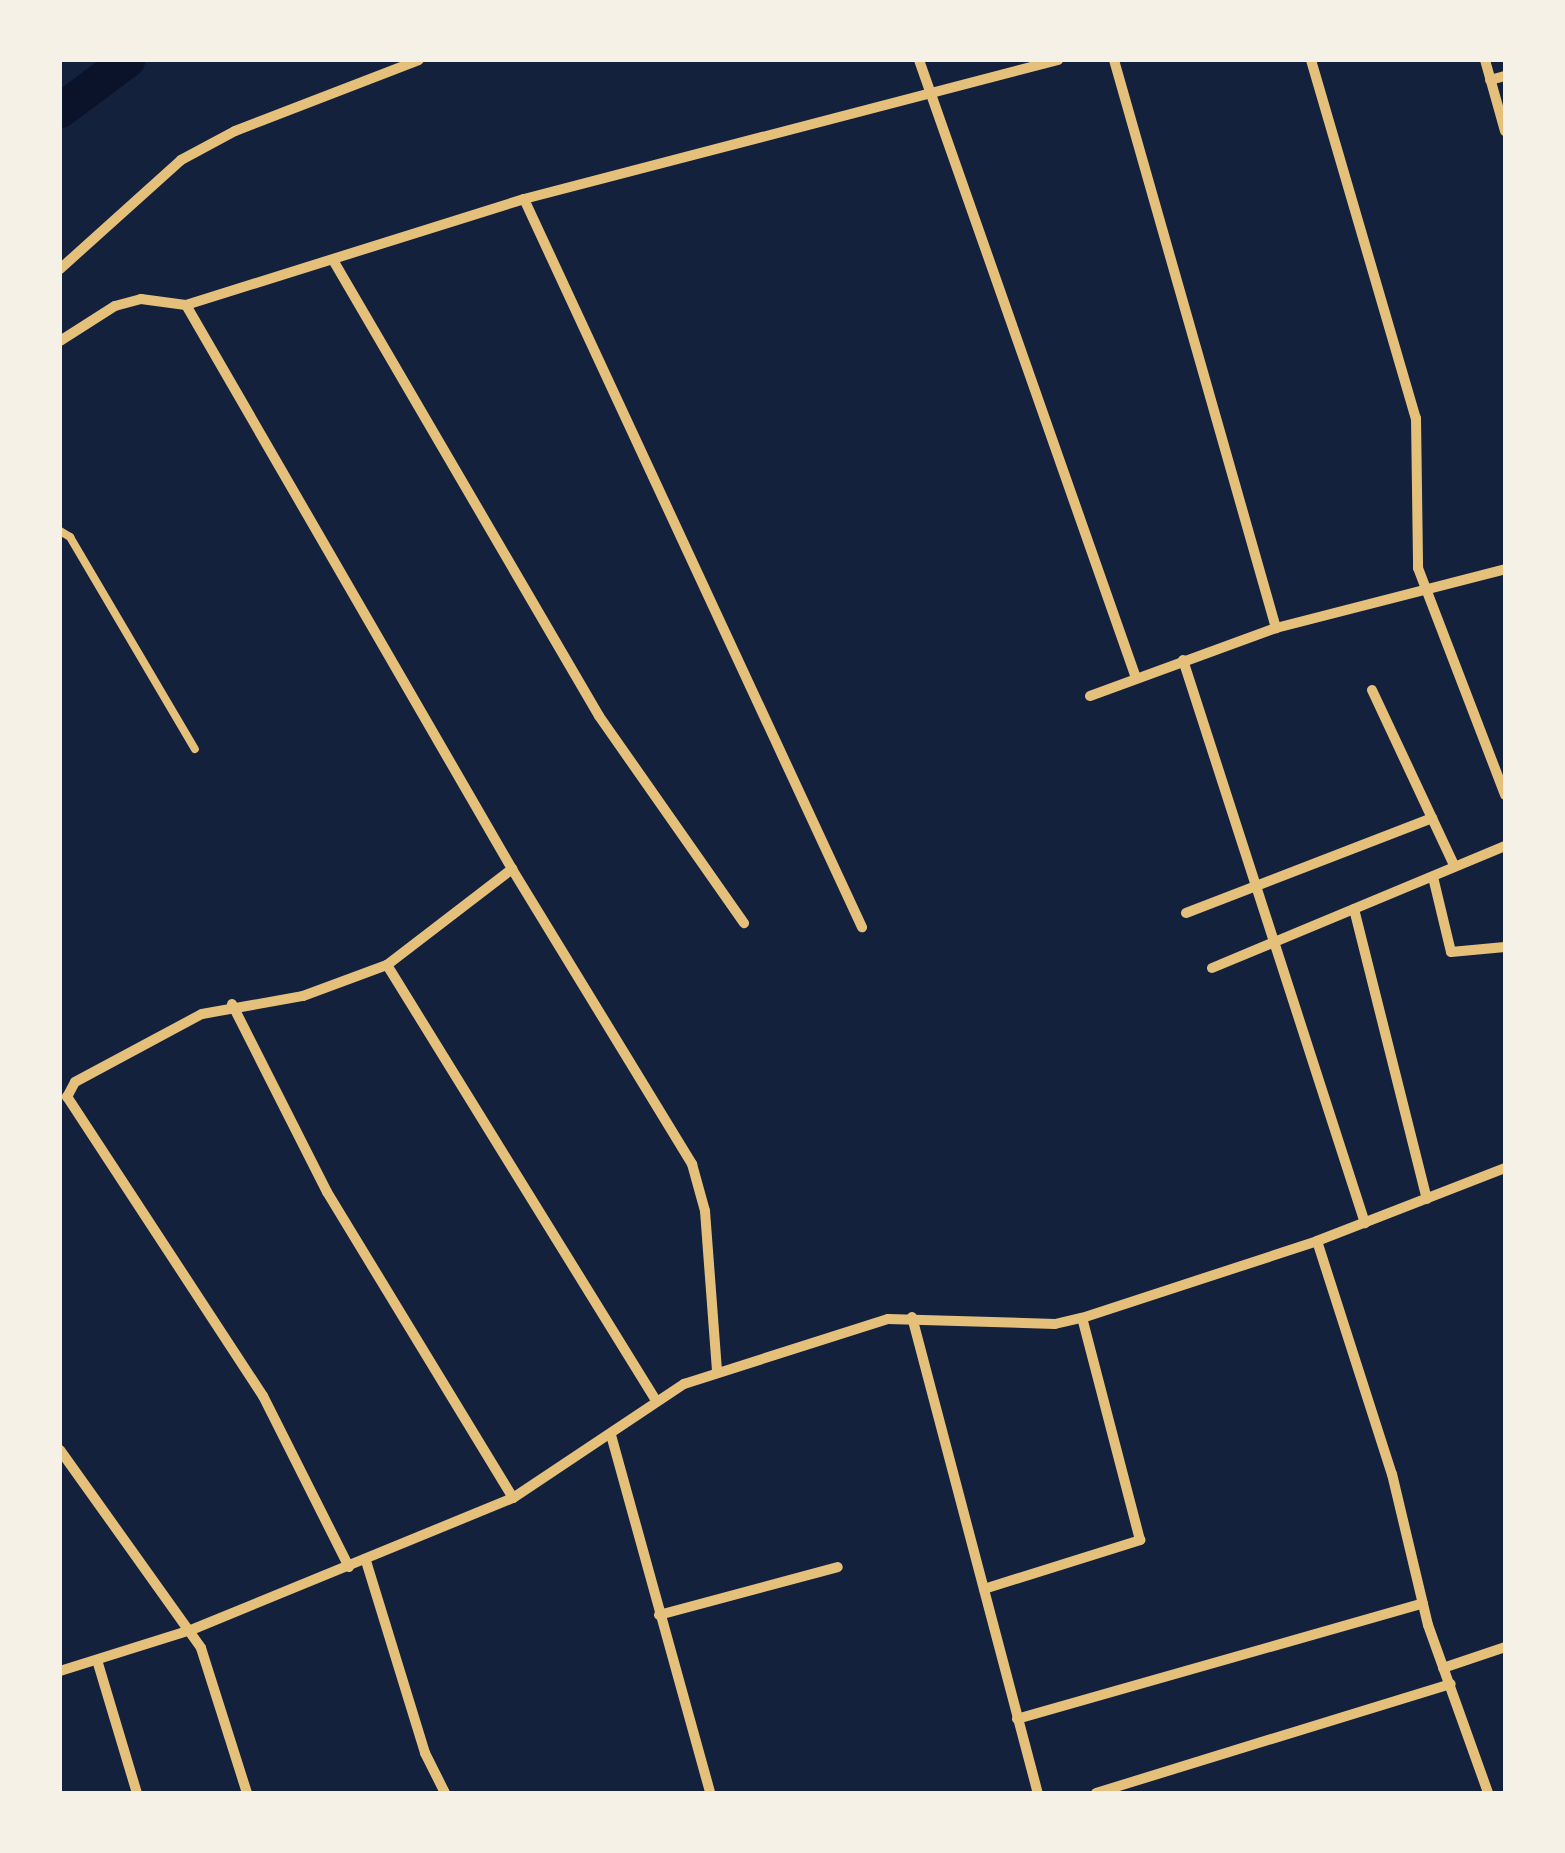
<!DOCTYPE html>
<style>
body{margin:0}
#map{position:relative;width:1565px;height:1853px;overflow:hidden;background:#14213d;font-family:"IBM Plex Sans",sans-serif}
div>[style]{position:absolute}
.canal>*{height:35px;margin:-17.5px;padding:0 17.5px;transform-origin:17.5px;border-radius:17.5px;background:#0b132b}
.service>*{height:8px;margin:-4px;padding:0 4px;transform-origin:4px;border-radius:4px;background:#e5c07b}
.minor>*{height:10px;margin:-5px;padding:0 5px;transform-origin:5px;border-radius:5px;background:#e5c07b}
span{translate:-50% -50%;white-space:nowrap;text-align:center;line-height:1.15;-webkit-text-stroke:8px #f6f1e7;paint-order:stroke}
.frame{position:absolute;inset:0;border:62px solid #f6f1e7;pointer-events:none}
</style>
<div id="map">
<div class="canal">
<div style="left:60px;top:110px;width:84px;rotate:-36.7deg"></div>
</div>
<div class="service">
<div style="left:60px;top:531px;width:12px;rotate:31deg"></div>
<div style="left:70px;top:537px;width:246px;rotate:59.5deg"></div>
</div>
<div class="minor">
<div style="left:919px;top:60px;width:655px;rotate:70.65deg"></div>
<div style="left:1114px;top:60px;width:591px;rotate:74.08deg"></div>
<div style="left:1311px;top:60px;width:373px;rotate:73.7deg"></div>
<div style="left:1416px;top:418px;width:150px;rotate:89.2deg"></div>
<div style="left:1418px;top:568px;width:243px;rotate:69deg"></div>
<div style="left:1485px;top:60px;width:74px;rotate:74.3deg"></div>
<div style="left:1490px;top:80px;width:16px;rotate:-15deg"></div>
<div style="left:524px;top:199px;width:803px;rotate:65.1deg"></div>
<div style="left:333px;top:260px;width:528px;rotate:59.74deg"></div>
<div style="left:599px;top:716px;width:253px;rotate:55deg"></div>
<div style="left:60px;top:269px;width:163px;rotate:-42deg"></div>
<div style="left:181px;top:160px;width:61px;rotate:-28.2deg"></div>
<div style="left:235px;top:131px;width:197px;rotate:-21.1deg"></div>
<div style="left:186px;top:305px;width:651px;rotate:59.97deg"></div>
<div style="left:512px;top:869px;width:346px;rotate:58.6deg"></div>
<div style="left:692px;top:1164px;width:49px;rotate:74.5deg"></div>
<div style="left:705px;top:1211px;width:161px;rotate:85.7deg"></div>
<div style="left:60px;top:341px;width:65px;rotate:-32.5deg"></div>
<div style="left:115px;top:306px;width:27px;rotate:-15deg"></div>
<div style="left:141px;top:299px;width:45px;rotate:7.6deg"></div>
<div style="left:186px;top:305px;width:354px;rotate:-17.4deg"></div>
<div style="left:524px;top:199px;width:552px;rotate:-14.59deg"></div>
<div style="left:1183px;top:660px;width:592px;rotate:72.09deg"></div>
<div style="left:1372px;top:690px;width:195px;rotate:64.9deg"></div>
<div style="left:1090px;top:696px;width:198px;rotate:-20.1deg"></div>
<div style="left:1276px;top:628px;width:236px;rotate:-14.4deg"></div>
<div style="left:1433px;top:877px;width:77px;rotate:76.5deg"></div>
<div style="left:1451px;top:952px;width:54px;rotate:-5.3deg"></div>
<div style="left:1354px;top:909px;width:299px;rotate:75.9deg"></div>
<div style="left:1186px;top:913px;width:264px;rotate:-21.1deg"></div>
<div style="left:387px;top:965px;width:510px;rotate:58.3deg"></div>
<div style="left:1212px;top:968px;width:317px;rotate:-22.6deg"></div>
<div style="left:232px;top:1004px;width:211px;rotate:63.2deg"></div>
<div style="left:327px;top:1192px;width:358px;rotate:58.7deg"></div>
<div style="left:1317px;top:1241px;width:245px;rotate:72.2deg"></div>
<div style="left:1392px;top:1474px;width:155px;rotate:76.6deg"></div>
<div style="left:1428px;top:1625px;width:178px;rotate:70.3deg"></div>
<div style="left:912px;top:1317px;width:492px;rotate:75.2deg"></div>
<div style="left:611px;top:1435px;width:371px;rotate:74.5deg"></div>
<div style="left:60px;top:1450px;width:243px;rotate:54.5deg"></div>
<div style="left:201px;top:1648px;width:152px;rotate:72.4deg"></div>
<div style="left:366px;top:1561px;width:201px;rotate:72.9deg"></div>
<div style="left:425px;top:1753px;width:45px;rotate:63.4deg"></div>
<div style="left:349px;top:1567px;width:191px;rotate:-116.7deg"></div>
<div style="left:263px;top:1396px;width:358px;rotate:-123.2deg"></div>
<div style="left:67px;top:1097px;width:17px;rotate:-62deg"></div>
<div style="left:75px;top:1082px;width:144px;rotate:-28.2deg"></div>
<div style="left:202px;top:1014px;width:103px;rotate:-10.1deg"></div>
<div style="left:303px;top:996px;width:90px;rotate:-20.3deg"></div>
<div style="left:387px;top:965px;width:158px;rotate:-37.5deg"></div>
<div style="left:984px;top:1589px;width:164px;rotate:-17.4deg"></div>
<div style="left:1140px;top:1540px;width:229px;rotate:-104.6deg"></div>
<div style="left:659px;top:1615px;width:185px;rotate:-15deg"></div>
<div style="left:97px;top:1660px;width:139px;rotate:73.3deg"></div>
<div style="left:1443px;top:1668px;width:65px;rotate:-18.7deg"></div>
<div style="left:60px;top:1671px;width:137px;rotate:-17.4deg"></div>
<div style="left:191px;top:1630px;width:348px;rotate:-22.3deg"></div>
<div style="left:513px;top:1498px;width:206px;rotate:-33.7deg"></div>
<div style="left:684px;top:1384px;width:214px;rotate:-17.7deg"></div>
<div style="left:888px;top:1319px;width:167px;rotate:1.7deg"></div>
<div style="left:1055px;top:1324px;width:28px;rotate:-13deg"></div>
<div style="left:1082px;top:1318px;width:247px;rotate:-18.1deg"></div>
<div style="left:1317px;top:1241px;width:202px;rotate:-21.2deg"></div>
<div style="left:1017px;top:1719px;width:422px;rotate:-15.9deg"></div>
<div style="left:1096px;top:1793px;width:371px;rotate:-17.1deg"></div>
</div>
<div class="frame"></div>
</div>
